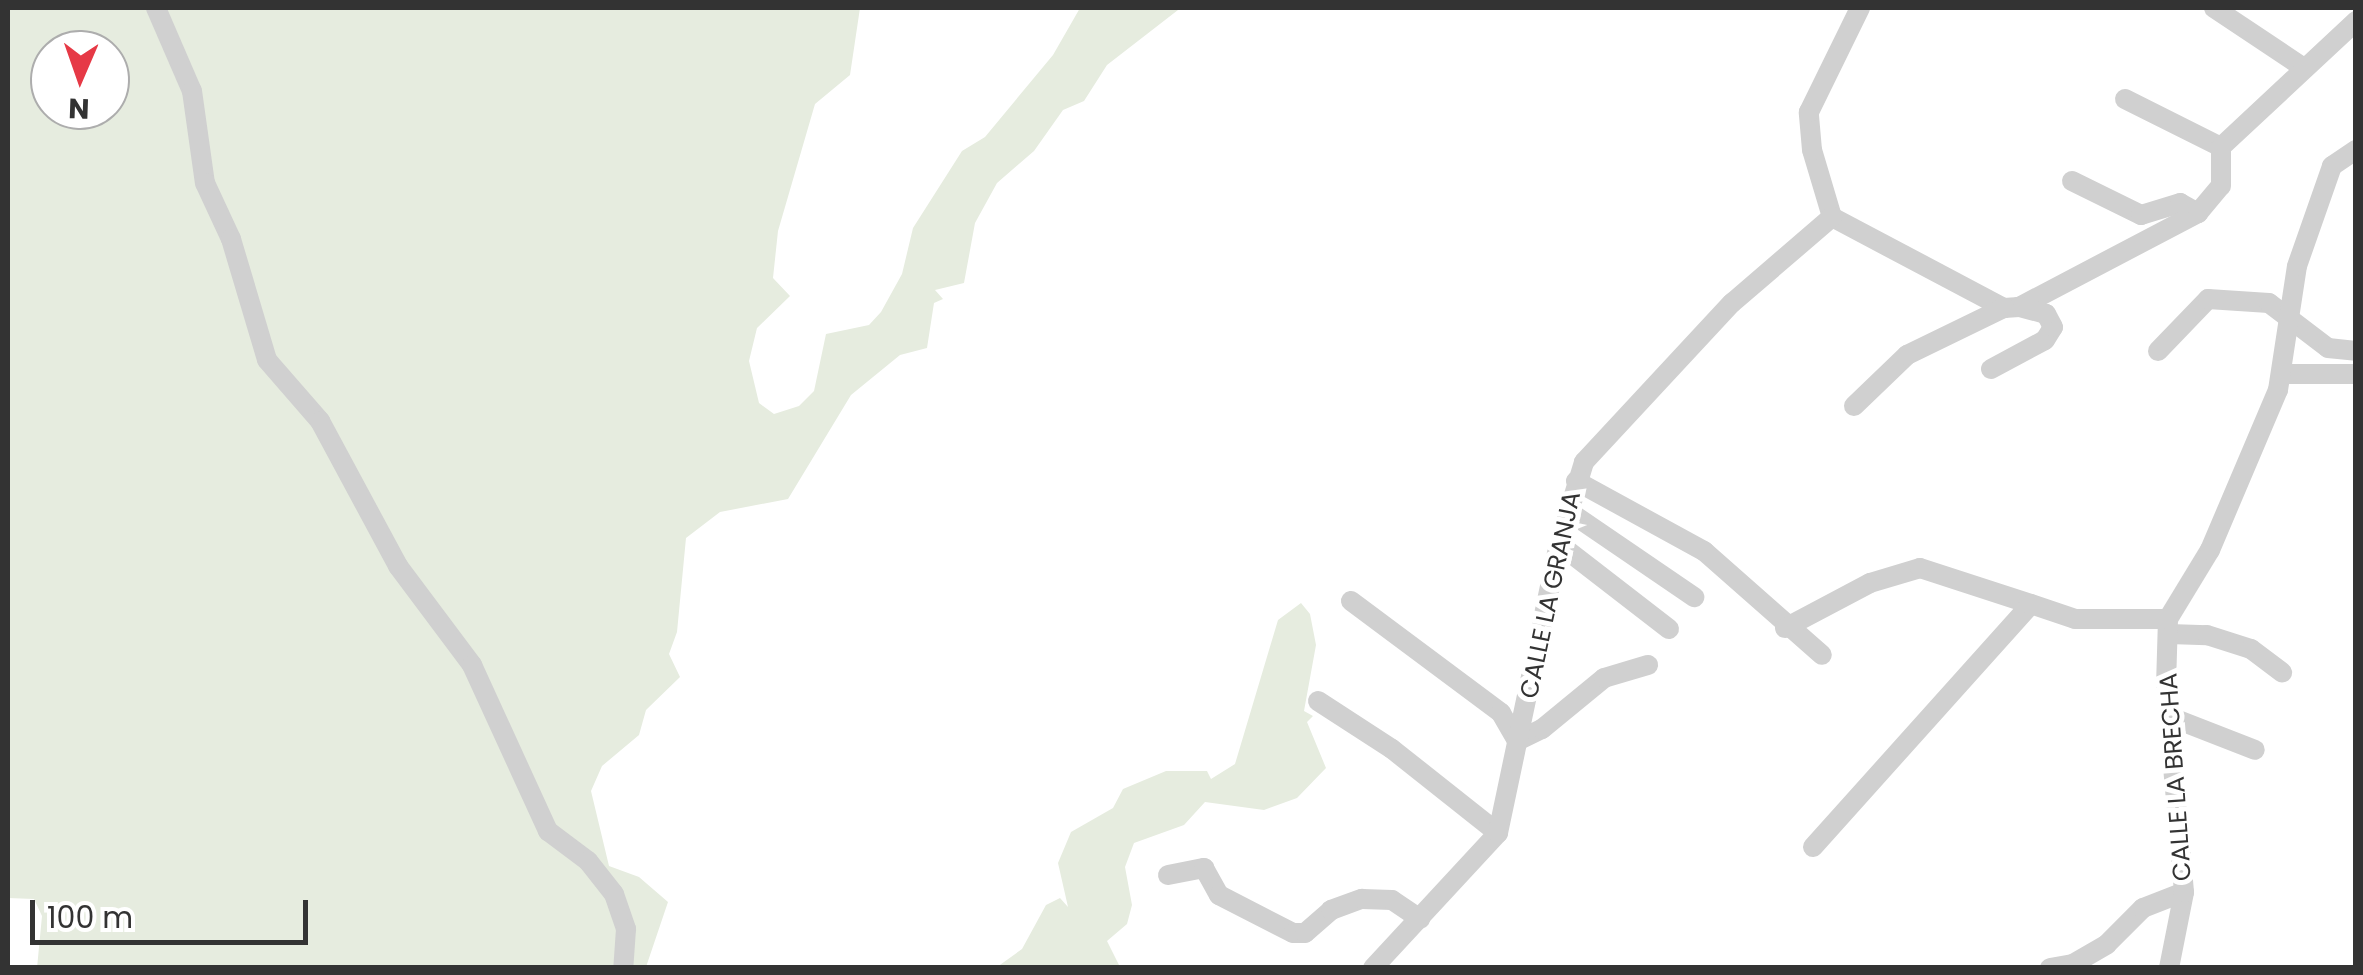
<!DOCTYPE html>
<style>
body{margin:0}
#map{position:relative;width:2363px;height:975px;overflow:hidden;background:#fff;font-family:Poppins,sans-serif}
div>[style]{position:absolute}
.green>*{inset:0;background:#e6ecdf}
.street>*{height:20px;margin:-10px;padding:0 10px;transform-origin:10px;border-radius:10px;background:#d0d0d0}
span{translate:-50% -50%;white-space:nowrap;text-align:center;line-height:1.15;-webkit-text-stroke:10px #fff;paint-order:stroke}
.street-label{font-size:25px;color:#333}
.frame{position:absolute;inset:0;border:10px solid #333;pointer-events:none}
.north{position:absolute;left:30px;top:30px;width:100px;height:100px;box-sizing:border-box;background:#fff;border:2px solid #adadad;border-radius:50%;rotate:182deg;font-size:28px;font-weight:700;line-height:40px;text-align:center;color:#333}
.north::after{content:'';display:block;margin:auto;width:35px;height:45px;background:#e63946;clip-path:polygon(50% 0,100% 100%,50% 72%,0 100%)}
.scale{position:absolute;left:30px;top:900px;width:278px;height:45px;box-sizing:border-box;border:5px solid #333;border-top:0;padding-left:12px;font-size:30px;line-height:35px;white-space:nowrap;color:#333;-webkit-text-stroke:8px #fff;paint-order:stroke}
</style>
<div id="map">
<div class="green">
<div style="clip-path:polygon(evenodd,8px 8px,860px 8px,850px 75px,815px 104px,778px 231px,773px 278px,790px 296px,757px 328px,749px 361px,759px 403px,774px 414px,799px 406px,814px 391px,826px 334px,869px 325px,881px 312px,902px 274px,913px 228px,962px 151px,985px 137px,1053px 55px,1080px 8px,1178px 10px,1107px 65px,1084px 101px,1063px 110px,1034px 151px,997px 183px,975px 223px,964px 283px,935px 290px,943px 299px,934px 303px,927px 348px,900px 355px,851px 395px,788px 499px,720px 512px,686px 538px,677px 632px,669px 654px,680px 677px,646px 710px,639px 735px,602px 766px,591px 791px,609px 866px,639px 877px,668px 902px,646px 967px,37px 968px,42px 916px,34px 899px,8px 898px,8px 8px,50px 50px,110px 50px,110px 110px,50px 110px,50px 50px)"></div>
<div style="clip-path:polygon(1301px 603px,1310px 614px,1316px 645px,1304px 711px,1313px 716px,1307px 722px,1326px 768px,1297px 798px,1264px 810px,1205px 802px,1184px 825px,1134px 843px,1125px 867px,1132px 905px,1127px 924px,1107px 941px,1120px 967px,997px 967px,1022px 949px,1046px 905px,1060px 898px,1068px 907px,1058px 863px,1071px 832px,1113px 808px,1123px 789px,1166px 771px,1207px 771px,1211px 779px,1235px 764px,1278px 620px)"></div>
</div>
<div class="street">
<div style="left:156px;top:8px;width:90px;rotate:66.6deg"></div>
<div style="left:192px;top:91px;width:93px;rotate:82deg"></div>
<div style="left:205px;top:183px;width:62px;rotate:65.1deg"></div>
<div style="left:231px;top:239px;width:126px;rotate:73.4deg"></div>
<div style="left:267px;top:360px;width:81px;rotate:49deg"></div>
<div style="left:320px;top:421px;width:165px;rotate:61.7deg"></div>
<div style="left:398px;top:566px;width:124px;rotate:53.2deg"></div>
<div style="left:472px;top:665px;width:183px;rotate:65.4deg"></div>
<div style="left:548px;top:831px;width:50px;rotate:36.9deg"></div>
<div style="left:588px;top:861px;width:42px;rotate:51.8deg"></div>
<div style="left:614px;top:894px;width:37px;rotate:71deg"></div>
<div style="left:626px;top:929px;width:39px;rotate:94deg"></div>
<div style="left:2214px;top:8px;width:105px;rotate:33.7deg"></div>
<div style="left:2125px;top:99px;width:107px;rotate:26.6deg"></div>
<div style="left:2221px;top:147px;width:185px;rotate:-43deg"></div>
<div style="left:2072px;top:181px;width:77px;rotate:26.2deg"></div>
<div style="left:2141px;top:215px;width:41px;rotate:-17.1deg"></div>
<div style="left:2180px;top:203px;width:21px;rotate:29deg"></div>
<div style="left:1832px;top:217px;width:195px;rotate:27.9deg"></div>
<div style="left:2004px;top:308px;width:15px;rotate:-4deg"></div>
<div style="left:2019px;top:307px;width:202px;rotate:-27.7deg"></div>
<div style="left:2198px;top:213px;width:35px;rotate:-50deg"></div>
<div style="left:2221px;top:186px;width:39px;rotate:-90deg"></div>
<div style="left:1832px;top:217px;width:70px;rotate:-106.6deg"></div>
<div style="left:1812px;top:150px;width:38px;rotate:-95deg"></div>
<div style="left:1809px;top:112px;width:116px;rotate:-63.9deg"></div>
<div style="left:2158px;top:351px;width:72px;rotate:-46.1deg"></div>
<div style="left:2208px;top:299px;width:61px;rotate:3.8deg"></div>
<div style="left:2269px;top:303px;width:74px;rotate:37.3deg"></div>
<div style="left:2328px;top:348px;width:28px;rotate:6deg"></div>
<div style="left:1991px;top:369px;width:61px;rotate:-28.2deg"></div>
<div style="left:2045px;top:340px;width:15px;rotate:-58deg"></div>
<div style="left:2053px;top:327px;width:15px;rotate:-118deg"></div>
<div style="left:2046px;top:314px;width:28px;rotate:-165deg"></div>
<div style="left:2283px;top:374px;width:73px"></div>
<div style="left:1854px;top:406px;width:74px;rotate:-43.9deg"></div>
<div style="left:1907px;top:355px;width:108px;rotate:-25.9deg"></div>
<div style="left:1576px;top:481px;width:146px;rotate:28.7deg"></div>
<div style="left:1704px;top:551px;width:157px;rotate:41.4deg"></div>
<div style="left:1568px;top:511px;width:153px;rotate:34.3deg"></div>
<div style="left:1559px;top:544px;width:139px;rotate:37.7deg"></div>
<div style="left:1351px;top:601px;width:187px;rotate:36.7deg"></div>
<div style="left:1501px;top:713px;width:32px;rotate:60deg"></div>
<div style="left:1517px;top:741px;width:28px;rotate:-26deg"></div>
<div style="left:1542px;top:729px;width:80px;rotate:-39.4deg"></div>
<div style="left:1604px;top:678px;width:46px;rotate:-16.5deg"></div>
<div style="left:1785px;top:628px;width:96px;rotate:-27.9deg"></div>
<div style="left:1870px;top:583px;width:52px;rotate:-16.7deg"></div>
<div style="left:1920px;top:568px;width:117px;rotate:18deg"></div>
<div style="left:2169px;top:634px;width:38px;rotate:2deg"></div>
<div style="left:2207px;top:635px;width:46px;rotate:17.7deg"></div>
<div style="left:2251px;top:649px;width:39px;rotate:37deg"></div>
<div style="left:1318px;top:701px;width:88px;rotate:33deg"></div>
<div style="left:1392px;top:749px;width:135px;rotate:38.4deg"></div>
<div style="left:2168px;top:716px;width:93px;rotate:21.3deg"></div>
<div style="left:1813px;top:847px;width:326px;rotate:-48.1deg"></div>
<div style="left:2031px;top:604px;width:46px;rotate:18.8deg"></div>
<div style="left:2075px;top:619px;width:93px"></div>
<div style="left:1168px;top:875px;width:37px;rotate:-11deg"></div>
<div style="left:1204px;top:868px;width:31px;rotate:61deg"></div>
<div style="left:1219px;top:895px;width:83px;rotate:27.2deg"></div>
<div style="left:1293px;top:933px;width:12px"></div>
<div style="left:1305px;top:933px;width:35px;rotate:-41deg"></div>
<div style="left:1331px;top:910px;width:33px;rotate:-20deg"></div>
<div style="left:1362px;top:899px;width:30px;rotate:2deg"></div>
<div style="left:1392px;top:900px;width:34px;rotate:34deg"></div>
<div style="left:1373px;top:968px;width:184px;rotate:-47.2deg"></div>
<div style="left:1498px;top:833px;width:295px;rotate:-78.1deg"></div>
<div style="left:1559px;top:544px;width:86px;rotate:-73deg"></div>
<div style="left:1584px;top:462px;width:217px;rotate:-47.1deg"></div>
<div style="left:1732px;top:303px;width:132px;rotate:-40.7deg"></div>
<div style="left:2050px;top:968px;width:23px;rotate:-10deg"></div>
<div style="left:2073px;top:964px;width:39px;rotate:-30deg"></div>
<div style="left:2107px;top:944px;width:51px;rotate:-45deg"></div>
<div style="left:2143px;top:908px;width:44px;rotate:-21.3deg"></div>
<div style="left:2169px;top:968px;width:77px;rotate:-78.8deg"></div>
<div style="left:2184px;top:892px;width:207px;rotate:-95deg"></div>
<div style="left:2166px;top:686px;width:67px;rotate:-88.3deg"></div>
<div style="left:2168px;top:619px;width:81px;rotate:-58.7deg"></div>
<div style="left:2210px;top:550px;width:174px;rotate:-67deg"></div>
<div style="left:2278px;top:390px;width:125px;rotate:-81.3deg"></div>
<div style="left:2297px;top:266px;width:106px;rotate:-70.7deg"></div>
<div style="left:2332px;top:166px;width:29px;rotate:-34deg"></div>
</div>
<div class="street-label">
<span style="left:1551px;top:595px;rotate:-78deg">CALLE LA GRANJA</span>
<span style="left:2176px;top:777px;rotate:-94deg">CALLE LA BRECHA</span>
</div>
<div class="frame"></div>
<div class="north">N</div>
<div class="scale">100 m</div>
</div>
